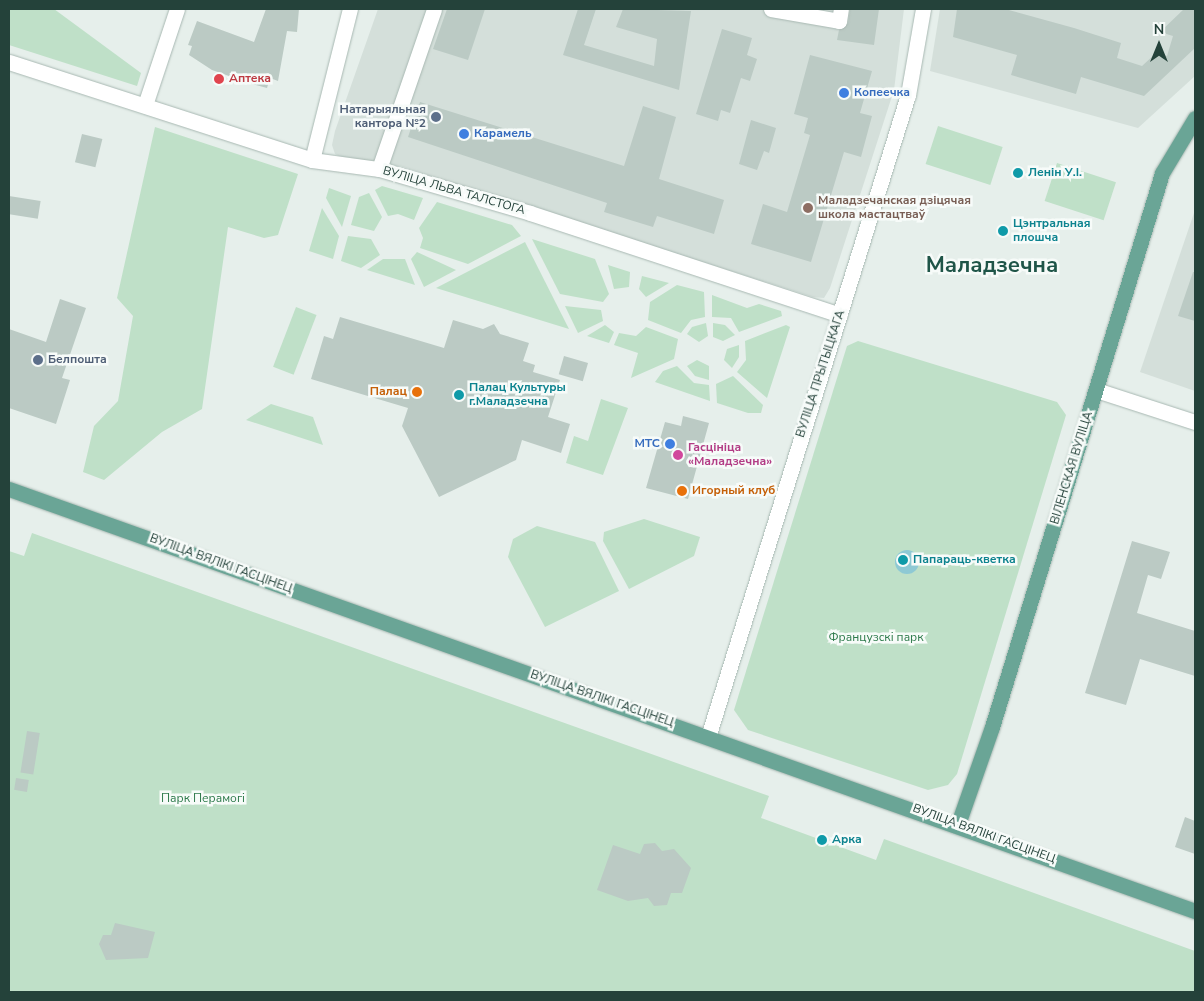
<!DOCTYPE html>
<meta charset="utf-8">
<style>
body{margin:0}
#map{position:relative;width:1204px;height:1001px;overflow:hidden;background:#e6efeb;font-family:"Nunito Sans",sans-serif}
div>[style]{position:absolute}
.built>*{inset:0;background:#d4dfda}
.green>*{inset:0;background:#bfe0c8;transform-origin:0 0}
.water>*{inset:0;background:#8ec9d4}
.round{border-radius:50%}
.building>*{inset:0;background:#bbcac4;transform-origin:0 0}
.roads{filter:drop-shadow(0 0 1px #a8b8b2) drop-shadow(0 0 1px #a8b8b2)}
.minor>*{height:15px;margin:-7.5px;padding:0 7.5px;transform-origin:7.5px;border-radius:7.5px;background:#fff}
.major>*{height:15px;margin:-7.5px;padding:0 7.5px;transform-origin:7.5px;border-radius:7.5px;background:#6aa596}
.dots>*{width:14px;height:14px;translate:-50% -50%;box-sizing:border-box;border:2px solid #f7fbf9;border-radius:50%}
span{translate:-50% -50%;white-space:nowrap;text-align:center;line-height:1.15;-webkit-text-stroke:5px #f7fbf9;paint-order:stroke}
.health-label{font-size:12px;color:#be3a42;font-weight:700}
.left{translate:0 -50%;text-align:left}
.shop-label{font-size:12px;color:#366cbe;font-weight:700}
.right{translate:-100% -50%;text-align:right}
.service-label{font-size:12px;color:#4e5e75;font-weight:700}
.culture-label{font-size:12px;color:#0d838f;font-weight:700}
.street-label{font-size:12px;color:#24423a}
.education-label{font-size:12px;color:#785e54;font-weight:700}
.food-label{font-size:12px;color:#c56008;font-weight:700}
.hotel-label{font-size:12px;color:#b23c85;font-weight:700}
.park-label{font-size:12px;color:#2d7a4b}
.town-label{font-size:22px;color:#1f5548;font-weight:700}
.frame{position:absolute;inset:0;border:10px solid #24423a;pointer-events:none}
.north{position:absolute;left:1134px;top:20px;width:50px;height:50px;-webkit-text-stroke:4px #f7fbf9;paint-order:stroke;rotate:0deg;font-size:14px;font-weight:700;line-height:20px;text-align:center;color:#24423a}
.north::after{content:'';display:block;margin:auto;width:18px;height:22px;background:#24423a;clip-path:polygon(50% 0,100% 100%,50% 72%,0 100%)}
</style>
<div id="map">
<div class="built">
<div style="clip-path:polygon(378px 9px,904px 9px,894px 90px,830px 288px,824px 298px,813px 297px,400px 166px,350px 162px,335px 154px,332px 145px,335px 131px)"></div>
<div style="clip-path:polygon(940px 9px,1195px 9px,1195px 76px,1138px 128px,930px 71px)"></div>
<div style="clip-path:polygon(1195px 210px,1195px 391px,1140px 372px)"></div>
</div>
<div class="green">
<div style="clip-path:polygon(9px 9px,54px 9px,141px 73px,137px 86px,9px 45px)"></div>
<div style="left:938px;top:126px;width:68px;height:40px;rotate:18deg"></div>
<div style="clip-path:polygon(155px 127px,298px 174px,278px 235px,264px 238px,228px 227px,202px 409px,162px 432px,104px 480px,83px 472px,94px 426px,118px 401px,133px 316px,117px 298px)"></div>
<div style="left:1057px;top:163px;width:62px;height:40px;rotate:18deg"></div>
<div style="clip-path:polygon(382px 186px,423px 198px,414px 220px,398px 214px,388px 216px,375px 190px)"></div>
<div style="clip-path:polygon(329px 188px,351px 196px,342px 227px,326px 198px)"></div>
<div style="clip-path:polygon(369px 193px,382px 217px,374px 231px,351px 225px,359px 197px)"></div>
<div style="clip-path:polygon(437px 202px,512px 225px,521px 236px,468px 264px,420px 248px,423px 238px,419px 228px)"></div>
<div style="clip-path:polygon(322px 208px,339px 236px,333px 259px,309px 251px)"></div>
<div style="clip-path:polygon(348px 236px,371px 239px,380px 255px,361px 268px,341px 261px)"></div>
<div style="clip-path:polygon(532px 239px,595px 259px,609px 294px,603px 302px,560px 294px)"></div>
<div style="clip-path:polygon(525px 242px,569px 329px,436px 288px)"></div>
<div style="clip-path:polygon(417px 252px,456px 270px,424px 287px,411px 259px)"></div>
<div style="clip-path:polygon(383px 259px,405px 259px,415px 285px,367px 270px)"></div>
<div style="clip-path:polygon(608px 265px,630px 272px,629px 287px,614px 289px)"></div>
<div style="clip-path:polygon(642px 276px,669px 283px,646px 297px,639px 289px)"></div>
<div style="clip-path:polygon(677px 285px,704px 292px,705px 317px,691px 320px,681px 333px,648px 320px,650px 302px)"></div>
<div style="clip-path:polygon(712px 295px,747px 308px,759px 304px,781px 311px,782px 316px,739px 332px,731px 318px,712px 317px)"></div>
<div style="clip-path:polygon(565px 306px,601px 310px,603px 321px,578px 333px)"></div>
<div style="left:296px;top:307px;width:22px;height:64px;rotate:21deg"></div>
<div style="clip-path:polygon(706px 323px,708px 336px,699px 342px,687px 334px,692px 327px)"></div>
<div style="clip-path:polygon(713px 323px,725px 325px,735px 335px,723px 341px,713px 337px)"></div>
<div style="clip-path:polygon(605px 325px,614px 332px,609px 343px,587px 336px)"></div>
<div style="clip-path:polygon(786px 325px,790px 327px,767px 398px,737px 372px,746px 360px,745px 341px)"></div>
<div style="clip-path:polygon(646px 327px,678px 339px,674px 359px,631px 378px,638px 353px,614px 345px,619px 333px,636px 336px)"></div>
<div style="clip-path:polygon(858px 341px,1057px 402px,1066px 415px,957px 774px,948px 785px,928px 790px,748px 730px,734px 710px,847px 346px)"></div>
<div style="clip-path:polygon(739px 345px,739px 357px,732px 368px,724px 360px,727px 349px)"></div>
<div style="clip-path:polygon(697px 360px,709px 366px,709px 380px,695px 376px,687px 366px)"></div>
<div style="clip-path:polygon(677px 366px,694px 383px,709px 385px,710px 401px,655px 382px,663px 371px)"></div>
<div style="clip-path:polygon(733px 376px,763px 405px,761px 413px,748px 413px,717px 403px,716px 384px)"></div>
<div style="clip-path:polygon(601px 399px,628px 408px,603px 475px,566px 463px,574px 436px,588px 441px)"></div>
<div style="clip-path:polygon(271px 404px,313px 417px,323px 445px,246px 420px)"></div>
<div style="clip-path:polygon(644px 519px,700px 537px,694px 556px,629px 589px,603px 541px,604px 532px)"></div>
<div style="clip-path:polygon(537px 526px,595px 542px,619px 591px,545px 627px,508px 557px,513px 539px)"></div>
<div style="clip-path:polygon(32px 533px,769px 796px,761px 818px,876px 860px,884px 839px,1195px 951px,1195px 992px,9px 992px,9px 551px,24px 556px)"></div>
</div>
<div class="water">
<div class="round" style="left:895px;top:550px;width:24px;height:24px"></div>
</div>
<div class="building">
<div style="clip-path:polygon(266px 9px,299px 9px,297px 32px,287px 31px,278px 81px,270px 78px,267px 88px,249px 83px,212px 70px,189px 55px,192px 46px,188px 45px,197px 21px,254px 42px)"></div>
<div style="clip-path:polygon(447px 9px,485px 9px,468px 60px,433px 49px)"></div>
<div style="clip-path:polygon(578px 9px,596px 9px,584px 45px,654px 66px,657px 39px,616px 27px,623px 9px,691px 11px,679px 90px,563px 55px)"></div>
<div style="clip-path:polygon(850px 9px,879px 9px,874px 45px,837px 40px,839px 30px,848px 23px)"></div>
<div style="clip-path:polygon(957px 9px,1005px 9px,1074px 28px,1121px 43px,1117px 58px,1142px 66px,1156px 53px,1167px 56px,1173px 36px,1160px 32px,1184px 9px,1195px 9px,1195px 48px,1144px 96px,1081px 77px,1076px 94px,1011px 75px,1017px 55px,953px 37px)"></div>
<div style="clip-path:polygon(722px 29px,752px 38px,747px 55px,757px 59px,750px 81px,741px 78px,730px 113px,721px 110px,718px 121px,696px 114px)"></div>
<div style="clip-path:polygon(810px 55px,872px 71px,860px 113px,872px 116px,861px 157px,844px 152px,811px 262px,751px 244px,763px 204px,787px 212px,810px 135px,804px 133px,808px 118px,794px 114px)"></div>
<div style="clip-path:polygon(420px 102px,624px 166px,643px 106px,676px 117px,659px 179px,724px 200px,714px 234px,657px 216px,653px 227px,604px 212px,607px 203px,408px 137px)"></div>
<div style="clip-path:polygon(751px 120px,776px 128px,769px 153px,764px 151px,757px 170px,739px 164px)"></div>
<div style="left:82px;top:134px;width:21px;height:29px;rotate:14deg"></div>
<div style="left:9px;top:196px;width:32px;height:18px;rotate:9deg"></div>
<div style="clip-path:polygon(1193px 272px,1195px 272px,1195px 321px,1178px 316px)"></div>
<div style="clip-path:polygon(60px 299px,86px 308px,62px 378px,70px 380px,56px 424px,9px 408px,9px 329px,46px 342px)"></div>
<div style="clip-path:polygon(340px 317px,444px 348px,453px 320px,483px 329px,494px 324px,500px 334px,529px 343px,523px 361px,535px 365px,533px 372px,560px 380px,548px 417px,570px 424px,561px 453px,522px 440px,516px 460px,439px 497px,402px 426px,408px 408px,311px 379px,324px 336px,333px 339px)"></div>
<div style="left:564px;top:356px;width:25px;height:19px;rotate:16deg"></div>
<div style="clip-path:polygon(683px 416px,709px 423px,688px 499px,646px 488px,665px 422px,681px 426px)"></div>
<div style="clip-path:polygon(1132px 541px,1170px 552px,1161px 579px,1148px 575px,1137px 613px,1195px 631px,1195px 676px,1140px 659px,1126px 705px,1085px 693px)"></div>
<div style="left:27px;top:731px;width:13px;height:42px;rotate:9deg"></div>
<div style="left:16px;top:778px;width:13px;height:12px;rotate:9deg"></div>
<div style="clip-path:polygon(1185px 817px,1195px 821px,1195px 854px,1175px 847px)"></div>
<div style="clip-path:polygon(655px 843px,662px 851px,674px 849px,691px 868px,682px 893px,671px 893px,667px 905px,654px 906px,648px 898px,628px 901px,597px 890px,613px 845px,640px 854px,644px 844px)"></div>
<div style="clip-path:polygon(115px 923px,155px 932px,148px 958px,106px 960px,99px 944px,103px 935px,111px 935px)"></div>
</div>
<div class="roads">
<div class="minor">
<div style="left:771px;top:9px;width:69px;rotate:10deg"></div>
<div style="left:839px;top:21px;width:12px;rotate:-81deg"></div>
<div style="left:9px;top:62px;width:318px;rotate:17.9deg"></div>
<div style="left:312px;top:160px;width:68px;rotate:7.7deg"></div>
<div style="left:379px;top:169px;width:157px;rotate:16.2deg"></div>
<div style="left:530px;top:213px;width:326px;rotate:18.2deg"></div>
<div style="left:145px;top:105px;width:101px;rotate:-71.6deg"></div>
<div style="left:312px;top:160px;width:156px;rotate:-75.9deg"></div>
<div style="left:379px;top:169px;width:169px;rotate:-71deg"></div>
<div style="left:1096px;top:390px;width:104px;rotate:17.9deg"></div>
<div style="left:708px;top:737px;width:672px;rotate:-72.7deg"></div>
<div style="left:908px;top:95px;width:87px;rotate:-80.1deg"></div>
</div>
<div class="major">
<div style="left:9px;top:489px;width:1259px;rotate:19.59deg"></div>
<div style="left:958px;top:824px;width:103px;rotate:-70.7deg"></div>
<div style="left:992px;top:727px;width:579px;rotate:-72.94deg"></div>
<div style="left:1162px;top:173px;width:64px;rotate:-59deg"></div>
</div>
</div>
<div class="dots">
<div style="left:219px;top:79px;background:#e0444e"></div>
<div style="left:844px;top:93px;background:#3f7fe0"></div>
<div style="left:436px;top:117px;background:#5c6f8a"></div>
<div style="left:464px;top:134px;background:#3f7fe0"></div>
<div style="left:1018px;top:173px;background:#0f9aa8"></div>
<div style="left:808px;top:208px;background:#8d6e63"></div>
<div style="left:1003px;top:231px;background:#0f9aa8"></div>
<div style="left:38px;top:360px;background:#5c6f8a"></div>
<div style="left:417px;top:392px;background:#e8710a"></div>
<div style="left:459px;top:395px;background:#0f9aa8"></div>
<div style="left:670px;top:444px;background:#3f7fe0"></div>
<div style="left:678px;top:455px;background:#d1479c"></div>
<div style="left:682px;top:491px;background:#e8710a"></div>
<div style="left:903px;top:560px;background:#0f9aa8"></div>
<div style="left:822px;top:840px;background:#0f9aa8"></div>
</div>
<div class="health-label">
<span class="left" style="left:229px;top:79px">Аптека</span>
</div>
<div class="shop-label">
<span class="left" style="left:854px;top:93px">Копеечка</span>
<span class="left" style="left:474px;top:134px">Карамель</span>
<span class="right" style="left:660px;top:444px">МТС</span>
</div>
<div class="service-label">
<span class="right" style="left:426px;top:117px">Натарыяльная<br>кантора №2</span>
<span class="left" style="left:48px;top:360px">Белпошта</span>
</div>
<div class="culture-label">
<span class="left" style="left:1028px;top:173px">Ленін У.І.</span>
<span class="left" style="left:1013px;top:231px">Цэнтральная<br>плошча</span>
<span class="left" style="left:469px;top:395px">Палац Культуры<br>г.Маладзечна</span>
<span class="left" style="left:913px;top:560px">Папараць-кветка</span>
<span class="left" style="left:832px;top:840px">Арка</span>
</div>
<div class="street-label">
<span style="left:454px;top:191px;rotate:16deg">ВУЛІЦА ЛЬВА ТАЛСТОГА</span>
<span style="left:821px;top:374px;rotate:-72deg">ВУЛІЦА ПРЫТЫЦКАГА</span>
<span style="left:1072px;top:468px;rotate:-73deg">ВІЛЕНСКАЯ ВУЛІЦА</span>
<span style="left:221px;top:564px;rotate:20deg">ВУЛІЦА ВЯЛІКІ ГАСЦІНЕЦ</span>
<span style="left:602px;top:699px;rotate:19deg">ВУЛІЦА ВЯЛІКІ ГАСЦІНЕЦ</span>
<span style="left:984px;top:834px;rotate:20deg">ВУЛІЦА ВЯЛІКІ ГАСЦІНЕЦ</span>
</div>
<div class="education-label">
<span class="left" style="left:818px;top:208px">Маладзечанская дзіцячая<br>школа мастацтваў</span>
</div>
<div class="food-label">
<span class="right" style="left:407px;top:392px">Палац</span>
<span class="left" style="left:692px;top:491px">Игорный клуб</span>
</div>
<div class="hotel-label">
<span class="left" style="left:688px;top:455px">Гасцініца<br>«Маладзечна»</span>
</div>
<div class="park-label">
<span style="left:876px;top:638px">Французскі парк</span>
<span style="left:203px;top:799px">Парк Перамогі</span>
</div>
<div class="town-label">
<span style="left:992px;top:266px">Маладзечна</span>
</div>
<div class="frame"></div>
<div class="north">N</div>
</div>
